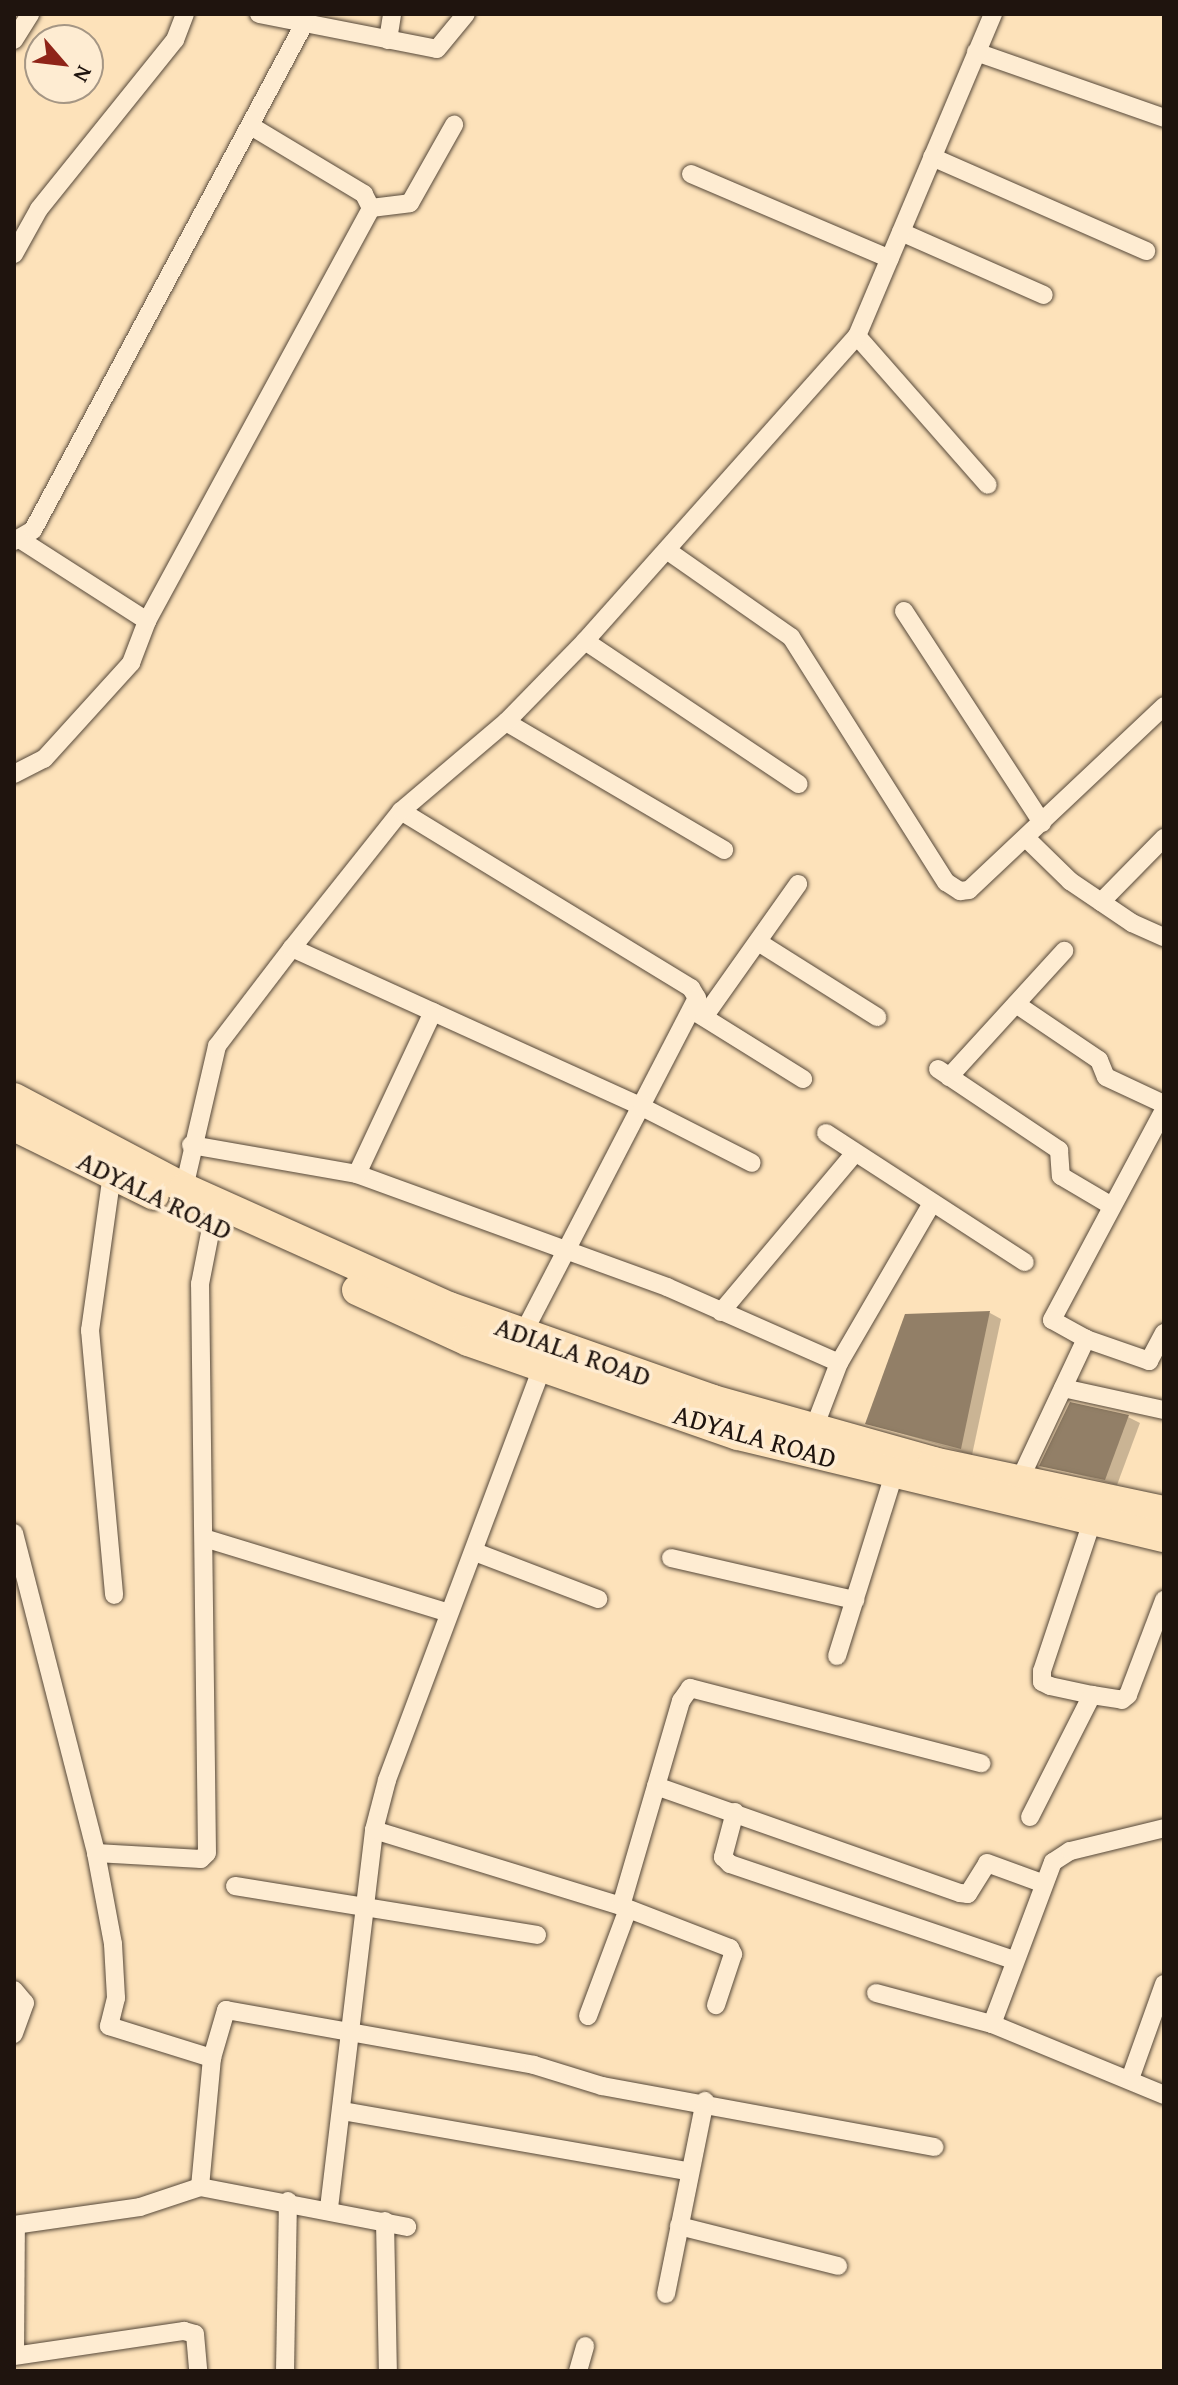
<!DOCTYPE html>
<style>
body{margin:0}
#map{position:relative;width:1178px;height:2385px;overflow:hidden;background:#fde2ba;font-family:"Gentium Book Plus",serif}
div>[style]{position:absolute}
.shadow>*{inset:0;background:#0003}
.building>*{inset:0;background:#927f67}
.roads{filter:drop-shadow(0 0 2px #564839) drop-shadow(0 0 2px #564839)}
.street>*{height:18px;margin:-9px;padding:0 9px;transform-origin:9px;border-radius:9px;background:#feecd2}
.primary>*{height:30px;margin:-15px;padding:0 15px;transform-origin:15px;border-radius:15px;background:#fde2ba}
span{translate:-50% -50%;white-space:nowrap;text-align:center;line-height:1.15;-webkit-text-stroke:7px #feecd2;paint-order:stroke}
.street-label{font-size:28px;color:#1f140e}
.frame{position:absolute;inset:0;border:16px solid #1f140e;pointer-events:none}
.north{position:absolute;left:24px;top:24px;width:80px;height:80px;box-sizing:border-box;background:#feecd2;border:2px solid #a59684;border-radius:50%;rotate:118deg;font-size:22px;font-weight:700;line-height:32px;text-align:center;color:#1f140e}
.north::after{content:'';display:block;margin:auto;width:28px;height:36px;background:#8f2418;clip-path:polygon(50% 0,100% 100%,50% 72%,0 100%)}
</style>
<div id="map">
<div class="shadow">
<div style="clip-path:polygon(990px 1313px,1001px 1319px,972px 1455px,867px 1423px,906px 1316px)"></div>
<div style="clip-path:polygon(1128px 1417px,1140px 1423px,1117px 1485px,1042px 1465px)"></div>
</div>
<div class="building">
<div style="clip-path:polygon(990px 1311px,961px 1449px,865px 1424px,905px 1314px)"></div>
<div style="clip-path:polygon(1070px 1402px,1129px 1415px,1105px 1480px,1039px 1466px)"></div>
</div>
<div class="roads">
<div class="street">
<div style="left:259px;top:14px;width:181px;rotate:11.1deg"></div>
<div style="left:437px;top:49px;width:45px;rotate:-50.4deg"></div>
<div style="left:14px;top:40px;width:31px;rotate:-58deg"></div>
<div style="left:388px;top:40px;width:26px;rotate:-81deg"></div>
<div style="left:976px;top:52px;width:199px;rotate:19.3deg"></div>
<div style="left:932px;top:157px;width:234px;rotate:23.7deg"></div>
<div style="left:691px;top:174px;width:216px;rotate:23.1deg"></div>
<div style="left:371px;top:208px;width:39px;rotate:-7deg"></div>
<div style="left:410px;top:203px;width:90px;rotate:-60.6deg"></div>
<div style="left:901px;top:232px;width:156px;rotate:23.8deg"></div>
<div style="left:14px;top:254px;width:51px;rotate:-60.9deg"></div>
<div style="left:39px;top:209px;width:217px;rotate:-51.2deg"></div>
<div style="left:175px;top:40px;width:28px;rotate:-69deg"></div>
<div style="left:857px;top:336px;width:198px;rotate:48.7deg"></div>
<div style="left:21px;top:540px;width:150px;rotate:32.7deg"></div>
<div style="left:14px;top:541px;width:22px;rotate:-30deg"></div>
<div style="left:33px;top:530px;width:572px;rotate:-61.82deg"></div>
<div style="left:668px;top:551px;width:150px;rotate:35deg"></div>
<div style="left:791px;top:637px;width:290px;rotate:57.7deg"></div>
<div style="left:946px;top:882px;width:17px;rotate:33deg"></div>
<div style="left:960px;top:891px;width:9px;rotate:-6deg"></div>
<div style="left:969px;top:890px;width:268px;rotate:-43.3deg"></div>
<div style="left:904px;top:611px;width:253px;rotate:56.9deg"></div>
<div style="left:585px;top:641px;width:257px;rotate:33.8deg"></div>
<div style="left:506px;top:722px;width:253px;rotate:30.4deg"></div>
<div style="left:14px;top:774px;width:34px;rotate:-27deg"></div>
<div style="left:44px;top:759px;width:130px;rotate:-47.8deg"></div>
<div style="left:131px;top:663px;width:45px;rotate:-69.1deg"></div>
<div style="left:147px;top:621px;width:470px;rotate:-61.5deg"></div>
<div style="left:371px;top:208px;width:16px;rotate:-117deg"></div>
<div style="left:364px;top:194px;width:132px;rotate:-149deg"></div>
<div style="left:401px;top:811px;width:340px;rotate:31.4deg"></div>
<div style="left:691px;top:988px;width:12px;rotate:59deg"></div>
<div style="left:697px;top:998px;width:377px;rotate:117.4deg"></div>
<div style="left:1026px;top:838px;width:62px;rotate:44.3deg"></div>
<div style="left:1070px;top:881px;width:75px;rotate:34.1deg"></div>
<div style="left:1132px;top:923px;width:35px;rotate:24deg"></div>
<div style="left:1101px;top:902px;width:90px;rotate:-45.5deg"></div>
<div style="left:758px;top:942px;width:141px;rotate:32.2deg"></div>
<div style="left:292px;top:948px;width:384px;rotate:24.4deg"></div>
<div style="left:642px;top:1107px;width:123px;rotate:27deg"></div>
<div style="left:1016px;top:1004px;width:100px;rotate:34deg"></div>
<div style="left:1099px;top:1060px;width:18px;rotate:68deg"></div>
<div style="left:1106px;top:1077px;width:64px;rotate:25deg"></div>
<div style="left:697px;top:1013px;width:125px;rotate:31.9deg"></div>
<div style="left:704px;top:1017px;width:163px;rotate:-54.7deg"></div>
<div style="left:938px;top:1069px;width:146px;rotate:33.8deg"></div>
<div style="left:1059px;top:1150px;width:26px;rotate:86deg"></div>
<div style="left:1061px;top:1176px;width:59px;rotate:30.5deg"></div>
<div style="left:949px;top:1077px;width:171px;rotate:-47.6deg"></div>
<div style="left:1164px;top:1110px;width:238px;rotate:118.1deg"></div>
<div style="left:1052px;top:1320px;width:39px;rotate:29deg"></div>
<div style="left:1086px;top:1339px;width:67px;rotate:19.2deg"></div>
<div style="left:1149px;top:1361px;width:32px;rotate:-62deg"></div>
<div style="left:826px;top:1133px;width:237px;rotate:33deg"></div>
<div style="left:191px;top:1145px;width:169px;rotate:9.9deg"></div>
<div style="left:357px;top:1174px;width:330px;rotate:20deg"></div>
<div style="left:667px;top:1287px;width:188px;rotate:23.8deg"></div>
<div style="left:112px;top:1174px;width:158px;rotate:98deg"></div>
<div style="left:90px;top:1330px;width:266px;rotate:84.8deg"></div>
<div style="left:357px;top:1174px;width:179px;rotate:-64.9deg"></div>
<div style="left:184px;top:1188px;width:146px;rotate:-76.9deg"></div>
<div style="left:217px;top:1046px;width:123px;rotate:-52.6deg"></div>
<div style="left:292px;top:948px;width:175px;rotate:-51.5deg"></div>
<div style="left:401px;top:811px;width:138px;rotate:-40.3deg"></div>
<div style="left:506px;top:722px;width:113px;rotate:-45.7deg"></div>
<div style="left:585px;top:641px;width:409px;rotate:-48.3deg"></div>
<div style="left:857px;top:336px;width:350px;rotate:-67.1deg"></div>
<div style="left:721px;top:1312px;width:208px;rotate:-49.9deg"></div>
<div style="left:1063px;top:1388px;width:103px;rotate:12.3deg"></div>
<div style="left:814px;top:1428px;width:70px;rotate:-69deg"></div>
<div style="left:839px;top:1363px;width:183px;rotate:-59.8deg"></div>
<div style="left:1021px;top:1477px;width:153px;rotate:-64.8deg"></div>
<div style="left:14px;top:1533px;width:330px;rotate:75.6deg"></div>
<div style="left:96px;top:1853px;width:93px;rotate:79.4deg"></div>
<div style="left:113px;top:1944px;width:54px;rotate:86.8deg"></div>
<div style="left:116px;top:1998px;width:29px;rotate:104deg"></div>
<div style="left:109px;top:2026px;width:108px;rotate:17.3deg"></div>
<div style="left:204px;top:1538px;width:256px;rotate:17deg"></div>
<div style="left:475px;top:1552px;width:132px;rotate:20.9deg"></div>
<div style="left:671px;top:1558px;width:189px;rotate:12.9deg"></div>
<div style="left:837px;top:1656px;width:191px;rotate:-72.6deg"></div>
<div style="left:1092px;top:1695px;width:43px;rotate:-167.9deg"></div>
<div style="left:1050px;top:1686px;width:9px;rotate:-153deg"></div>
<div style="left:1042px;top:1682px;width:11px;rotate:-90deg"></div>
<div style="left:1042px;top:1671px;width:160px;rotate:-71.5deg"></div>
<div style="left:656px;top:1786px;width:322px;rotate:19.4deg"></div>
<div style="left:960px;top:1893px;width:8px;rotate:7deg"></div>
<div style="left:968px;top:1894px;width:36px;rotate:-58deg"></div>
<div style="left:987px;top:1863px;width:59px;rotate:20deg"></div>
<div style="left:735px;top:1812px;width:47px;rotate:104.9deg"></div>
<div style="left:723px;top:1857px;width:10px;rotate:45deg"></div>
<div style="left:730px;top:1864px;width:299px;rotate:18.7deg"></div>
<div style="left:1030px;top:1817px;width:137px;rotate:-63.1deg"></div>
<div style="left:1092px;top:1695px;width:30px;rotate:9deg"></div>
<div style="left:1122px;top:1700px;width:8px;rotate:-40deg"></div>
<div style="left:1128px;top:1695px;width:102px;rotate:-69.2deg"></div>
<div style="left:374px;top:1830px;width:258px;rotate:17.1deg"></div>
<div style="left:621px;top:1906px;width:117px;rotate:21.1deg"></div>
<div style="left:730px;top:1948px;width:7px;rotate:63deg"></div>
<div style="left:733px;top:1954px;width:54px;rotate:108.4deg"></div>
<div style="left:96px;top:1853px;width:105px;rotate:3.3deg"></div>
<div style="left:201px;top:1859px;width:8px;rotate:-45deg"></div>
<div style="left:207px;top:1853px;width:569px;rotate:-90.7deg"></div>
<div style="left:200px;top:1284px;width:62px;rotate:-78.9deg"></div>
<div style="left:235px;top:1886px;width:306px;rotate:9.2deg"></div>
<div style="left:621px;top:1906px;width:214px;rotate:-73.7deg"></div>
<div style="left:681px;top:1701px;width:16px;rotate:-55deg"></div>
<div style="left:690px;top:1688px;width:301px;rotate:14.5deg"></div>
<div style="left:14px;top:1990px;width:17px;rotate:50deg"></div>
<div style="left:25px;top:2003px;width:33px;rotate:110deg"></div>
<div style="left:876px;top:1993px;width:120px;rotate:15deg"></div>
<div style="left:992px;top:2024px;width:186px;rotate:22.4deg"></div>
<div style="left:588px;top:2016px;width:114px;rotate:-69.5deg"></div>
<div style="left:992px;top:2024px;width:173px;rotate:-69.4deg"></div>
<div style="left:1053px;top:1862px;width:20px;rotate:-33deg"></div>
<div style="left:1070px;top:1851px;width:97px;rotate:-13.7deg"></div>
<div style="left:1130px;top:2079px;width:101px;rotate:-70.3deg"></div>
<div style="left:342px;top:2111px;width:353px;rotate:9.9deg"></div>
<div style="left:200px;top:2187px;width:130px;rotate:-84.7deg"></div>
<div style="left:212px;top:2058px;width:50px;rotate:-73.7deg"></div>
<div style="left:226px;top:2010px;width:313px;rotate:10.1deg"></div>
<div style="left:534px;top:2065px;width:71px;rotate:17.2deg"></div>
<div style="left:602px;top:2086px;width:338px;rotate:10.4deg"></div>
<div style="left:329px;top:2208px;width:381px;rotate:-83.2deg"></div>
<div style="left:374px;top:1830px;width:52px;rotate:-75.4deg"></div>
<div style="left:387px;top:1780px;width:441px;rotate:-69.4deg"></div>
<div style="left:385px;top:2221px;width:150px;rotate:88.9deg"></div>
<div style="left:14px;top:2225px;width:127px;rotate:-8.1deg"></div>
<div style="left:140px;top:2207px;width:63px;rotate:-18.4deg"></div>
<div style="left:200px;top:2187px;width:211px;rotate:10.9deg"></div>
<div style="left:679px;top:2226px;width:164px;rotate:14.1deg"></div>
<div style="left:666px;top:2294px;width:197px;rotate:-78.6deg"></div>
<div style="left:15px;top:2355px;width:130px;rotate:-89.6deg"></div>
<div style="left:14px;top:2356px;width:172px;rotate:-8.4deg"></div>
<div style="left:184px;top:2331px;width:11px;rotate:15deg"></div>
<div style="left:195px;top:2334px;width:37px;rotate:85deg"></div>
<div style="left:285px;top:2371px;width:170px;rotate:-89deg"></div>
<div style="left:578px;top:2371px;width:26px;rotate:-74deg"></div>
</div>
<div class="primary">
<div style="left:14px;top:1098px;width:192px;rotate:27.9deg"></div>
<div style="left:184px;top:1188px;width:290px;rotate:24.2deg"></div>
<div style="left:449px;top:1307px;width:280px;rotate:19.4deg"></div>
<div style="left:713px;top:1400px;width:229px;rotate:15.7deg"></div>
<div style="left:933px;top:1462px;width:236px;rotate:12deg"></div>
<div style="left:14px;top:1126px;width:156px;rotate:26.2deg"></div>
<div style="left:357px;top:1290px;width:122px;rotate:24.7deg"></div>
<div style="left:468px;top:1341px;width:286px;rotate:19.2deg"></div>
<div style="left:738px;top:1435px;width:438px;rotate:13.5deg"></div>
</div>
</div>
<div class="street-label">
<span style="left:155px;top:1195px;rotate:26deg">ADYALA ROAD</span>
<span style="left:573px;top:1351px;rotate:19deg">ADIALA ROAD</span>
<span style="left:755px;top:1436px;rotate:16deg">ADYALA ROAD</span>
</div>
<div class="frame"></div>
<div class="north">N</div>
</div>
